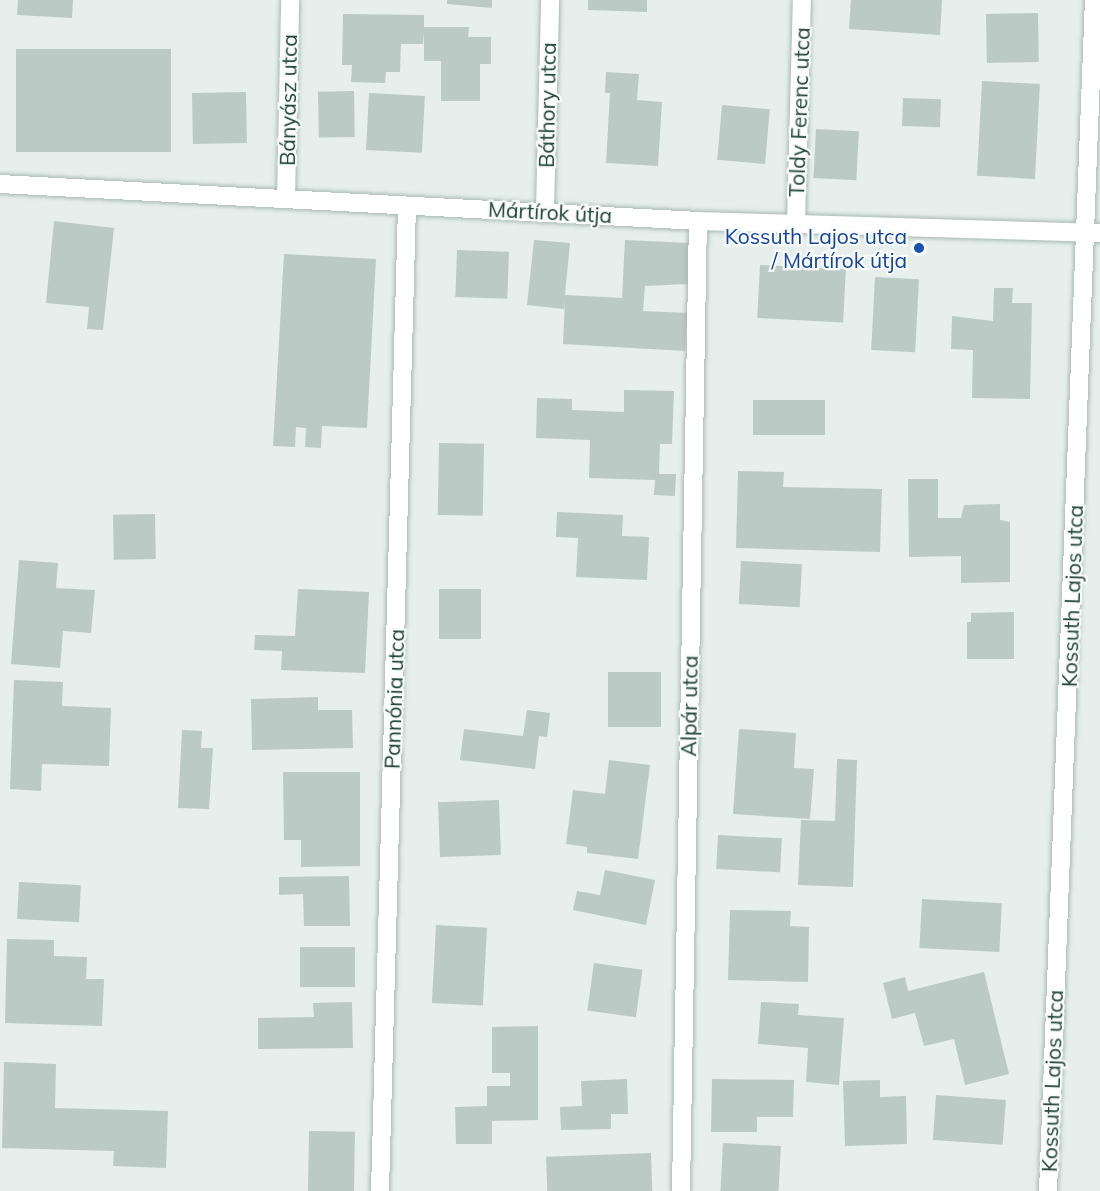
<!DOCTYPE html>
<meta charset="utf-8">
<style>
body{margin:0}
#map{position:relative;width:1100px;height:1191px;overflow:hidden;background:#e6efeb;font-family:Mulish,sans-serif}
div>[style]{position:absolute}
.building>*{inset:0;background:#bbcac4;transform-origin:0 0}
.roads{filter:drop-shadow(0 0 2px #a8b8b2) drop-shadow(0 0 2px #a8b8b2)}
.minor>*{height:18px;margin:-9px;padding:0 9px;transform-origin:9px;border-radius:9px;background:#fff}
.dots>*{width:16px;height:16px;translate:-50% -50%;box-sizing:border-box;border:3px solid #f7fbf9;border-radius:50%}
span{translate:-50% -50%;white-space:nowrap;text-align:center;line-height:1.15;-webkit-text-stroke:4.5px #f7fbf9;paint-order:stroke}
.street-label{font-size:21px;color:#24423a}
.transit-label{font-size:21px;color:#164399}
.right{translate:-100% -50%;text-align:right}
</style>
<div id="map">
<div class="building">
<div style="clip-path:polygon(18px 0,73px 0,72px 18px,17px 15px)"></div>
<div style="clip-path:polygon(447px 0,492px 0,492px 8px,447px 4px)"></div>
<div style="clip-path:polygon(588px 0,647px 0,647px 12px,588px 10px)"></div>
<div style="clip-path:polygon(851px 0,942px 0,940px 35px,849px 29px)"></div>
<div style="left:1038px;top:13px;width:49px;height:52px;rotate:89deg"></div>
<div style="clip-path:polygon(343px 14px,424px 15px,424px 27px,469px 27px,468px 37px,491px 37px,491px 64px,480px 64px,480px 101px,441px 101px,441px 61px,424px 61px,424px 31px,423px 44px,401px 44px,400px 72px,386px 72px,385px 83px,351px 82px,352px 65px,342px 65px)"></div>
<div style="left:16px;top:49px;width:155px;height:103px"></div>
<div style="clip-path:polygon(606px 72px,639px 74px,637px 100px,662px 102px,658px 166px,606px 163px,610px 93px,605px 93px)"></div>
<div style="left:982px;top:81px;width:58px;height:95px;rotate:3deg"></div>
<div style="left:354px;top:91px;width:46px;height:36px;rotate:89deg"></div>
<div style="left:246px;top:92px;width:51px;height:54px;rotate:89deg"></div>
<div style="left:369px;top:93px;width:56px;height:57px;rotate:3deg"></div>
<div style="left:903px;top:98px;width:38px;height:28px;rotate:2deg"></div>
<div style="left:722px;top:105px;width:48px;height:55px;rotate:5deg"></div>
<div style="left:816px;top:129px;width:43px;height:49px;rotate:3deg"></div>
<div style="clip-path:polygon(54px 221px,114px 228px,103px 330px,87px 329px,89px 307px,46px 303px)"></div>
<div style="clip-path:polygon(534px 240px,570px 243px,565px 295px,622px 298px,625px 240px,690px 243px,688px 284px,645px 286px,643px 311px,687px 313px,685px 351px,563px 344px,565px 300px,564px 309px,527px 305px)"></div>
<div style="left:457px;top:250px;width:52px;height:47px;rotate:2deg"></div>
<div style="clip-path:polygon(284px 254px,376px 259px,367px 428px,322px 426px,321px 448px,305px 447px,306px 428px,296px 427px,295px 447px,273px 446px)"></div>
<div style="left:760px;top:265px;width:86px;height:53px;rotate:3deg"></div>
<div style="left:875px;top:277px;width:44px;height:73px;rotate:3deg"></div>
<div style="clip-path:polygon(994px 288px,1013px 288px,1012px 303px,1032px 303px,1030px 399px,972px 398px,973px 350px,951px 349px,952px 316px,993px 321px)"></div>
<div style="clip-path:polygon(624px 390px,674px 391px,672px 444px,660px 444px,659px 474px,676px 474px,675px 496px,654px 495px,655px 480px,589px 478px,590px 440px,536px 438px,537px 398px,572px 399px,572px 410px,624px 412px)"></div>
<div style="left:753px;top:400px;width:72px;height:35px"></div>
<div style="left:439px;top:443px;width:45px;height:72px;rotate:1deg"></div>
<div style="clip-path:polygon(738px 471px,784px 472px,783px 487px,882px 489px,880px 552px,736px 548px)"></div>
<div style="clip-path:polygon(908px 479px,938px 479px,938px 518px,961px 518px,964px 505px,1000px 504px,1000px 520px,1010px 522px,1010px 582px,961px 583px,961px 556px,909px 557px)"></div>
<div style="clip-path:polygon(557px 512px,623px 515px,622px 536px,649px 537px,647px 580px,576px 577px,578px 538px,556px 537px)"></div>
<div style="left:155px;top:514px;width:45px;height:42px;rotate:89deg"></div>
<div style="clip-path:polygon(19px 560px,58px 563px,56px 588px,95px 590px,91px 633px,63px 631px,60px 668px,11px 664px)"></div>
<div style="left:741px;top:561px;width:61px;height:43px;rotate:3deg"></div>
<div style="clip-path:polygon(298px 589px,369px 592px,365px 673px,281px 670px,282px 651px,254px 650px,255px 635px,295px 636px)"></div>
<div style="left:439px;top:589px;width:42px;height:50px"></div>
<div style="clip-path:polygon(1014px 612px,1014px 659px,967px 659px,967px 622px,971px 622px,971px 613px)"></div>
<div style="left:608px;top:672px;width:53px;height:55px"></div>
<div style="clip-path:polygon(14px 680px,63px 682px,62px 706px,111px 708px,109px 766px,42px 764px,41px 791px,10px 789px)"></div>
<div style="clip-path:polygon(318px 697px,318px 710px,352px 710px,353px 748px,252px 750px,251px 699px)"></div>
<div style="clip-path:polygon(527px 710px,550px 713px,547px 737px,539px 736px,535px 769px,460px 760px,464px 729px,523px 736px)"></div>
<div style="clip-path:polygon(739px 729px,796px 733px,794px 768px,814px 769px,810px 819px,733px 814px)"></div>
<div style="clip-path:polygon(182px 730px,202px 731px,201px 748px,213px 748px,209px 809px,178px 808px)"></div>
<div style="clip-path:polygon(837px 759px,857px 760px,853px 887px,798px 885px,801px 820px,835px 821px)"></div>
<div style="clip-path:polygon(609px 760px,650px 765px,638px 859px,587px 853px,587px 847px,566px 844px,573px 790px,605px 794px)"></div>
<div style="clip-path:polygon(283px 772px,360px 772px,360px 866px,301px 867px,301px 840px,284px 840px)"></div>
<div style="left:499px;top:800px;width:55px;height:61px;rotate:88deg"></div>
<div style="left:718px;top:835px;width:64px;height:34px;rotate:3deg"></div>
<div style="clip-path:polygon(605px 870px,655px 880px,646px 925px,573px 910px,577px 891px,600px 895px)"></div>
<div style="clip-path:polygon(349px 876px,350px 926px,304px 926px,303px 894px,279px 895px,279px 877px)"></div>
<div style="left:19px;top:882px;width:62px;height:37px;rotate:3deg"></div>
<div style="left:922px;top:899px;width:80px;height:49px;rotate:3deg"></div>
<div style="clip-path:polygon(730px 910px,791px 911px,790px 926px,809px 927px,808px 982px,728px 980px)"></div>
<div style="left:436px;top:925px;width:51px;height:78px;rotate:3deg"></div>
<div style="clip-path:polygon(7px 939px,54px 940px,54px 956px,87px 957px,86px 979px,104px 979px,102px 1026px,5px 1023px)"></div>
<div style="left:300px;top:947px;width:55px;height:40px"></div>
<div style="left:594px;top:963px;width:49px;height:48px;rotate:8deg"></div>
<div style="clip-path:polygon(984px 972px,1009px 1074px,965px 1085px,954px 1039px,924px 1046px,915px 1013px,892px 1019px,883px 983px,905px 977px,908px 991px)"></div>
<div style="clip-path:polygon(352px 1002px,353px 1048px,258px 1049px,258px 1018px,314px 1017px,313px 1003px)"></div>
<div style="clip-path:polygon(761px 1002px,799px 1004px,798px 1015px,844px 1018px,839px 1085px,806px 1082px,808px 1048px,758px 1044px)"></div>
<div style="clip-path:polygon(538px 1026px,538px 1120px,492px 1121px,492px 1144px,456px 1144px,455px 1107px,487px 1106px,487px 1086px,510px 1086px,510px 1073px,492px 1073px,492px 1027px)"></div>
<div style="clip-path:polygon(4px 1062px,56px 1064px,55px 1108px,168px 1111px,166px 1168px,113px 1166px,114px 1151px,2px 1148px)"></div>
<div style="clip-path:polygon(627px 1079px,628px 1114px,611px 1114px,611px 1129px,561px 1130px,560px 1107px,582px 1106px,581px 1081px)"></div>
<div style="clip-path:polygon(712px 1079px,794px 1080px,793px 1117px,757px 1117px,757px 1132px,711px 1132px)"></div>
<div style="clip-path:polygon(880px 1080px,880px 1097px,906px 1096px,907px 1144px,845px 1146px,843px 1081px)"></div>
<div style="left:936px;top:1095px;width:70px;height:45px;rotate:4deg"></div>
<div style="left:309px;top:1131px;width:46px;height:60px;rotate:1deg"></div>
<div style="left:723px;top:1143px;width:58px;height:48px;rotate:3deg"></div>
<div style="left:651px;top:1153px;width:38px;height:105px;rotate:88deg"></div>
</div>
<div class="roads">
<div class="minor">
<div style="left:0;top:184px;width:699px;rotate:3.03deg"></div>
<div style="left:698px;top:221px;width:402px;rotate:1.7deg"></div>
<div style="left:286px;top:199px;width:199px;rotate:-88.8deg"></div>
<div style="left:545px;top:210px;width:210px;rotate:-88.6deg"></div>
<div style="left:796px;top:224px;width:224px;rotate:-88.5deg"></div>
<div style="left:380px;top:1191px;width:984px;rotate:-88.43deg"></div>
<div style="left:681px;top:1191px;width:970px;rotate:-89deg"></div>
<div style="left:1048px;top:1191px;width:1192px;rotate:-87.79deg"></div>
</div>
</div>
<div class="dots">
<div style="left:919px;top:248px;background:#1a4fb4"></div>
</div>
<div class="street-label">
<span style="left:288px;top:100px;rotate:-89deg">Bányász utca</span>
<span style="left:547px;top:105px;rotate:-89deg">Báthory utca</span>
<span style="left:799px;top:112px;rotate:-88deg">Toldy Ferenc utca</span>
<span style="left:550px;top:212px;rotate:3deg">Mártírok útja</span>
<span style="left:1072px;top:596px;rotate:-88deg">Kossuth Lajos utca</span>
<span style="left:394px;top:699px;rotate:-88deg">Pannónia utca</span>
<span style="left:689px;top:706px;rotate:-89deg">Alpár utca</span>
<span style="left:1052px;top:1081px;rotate:-88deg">Kossuth Lajos utca</span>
</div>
<div class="transit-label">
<span class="right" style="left:907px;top:248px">Kossuth Lajos utca<br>/ Mártírok útja</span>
</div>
</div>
